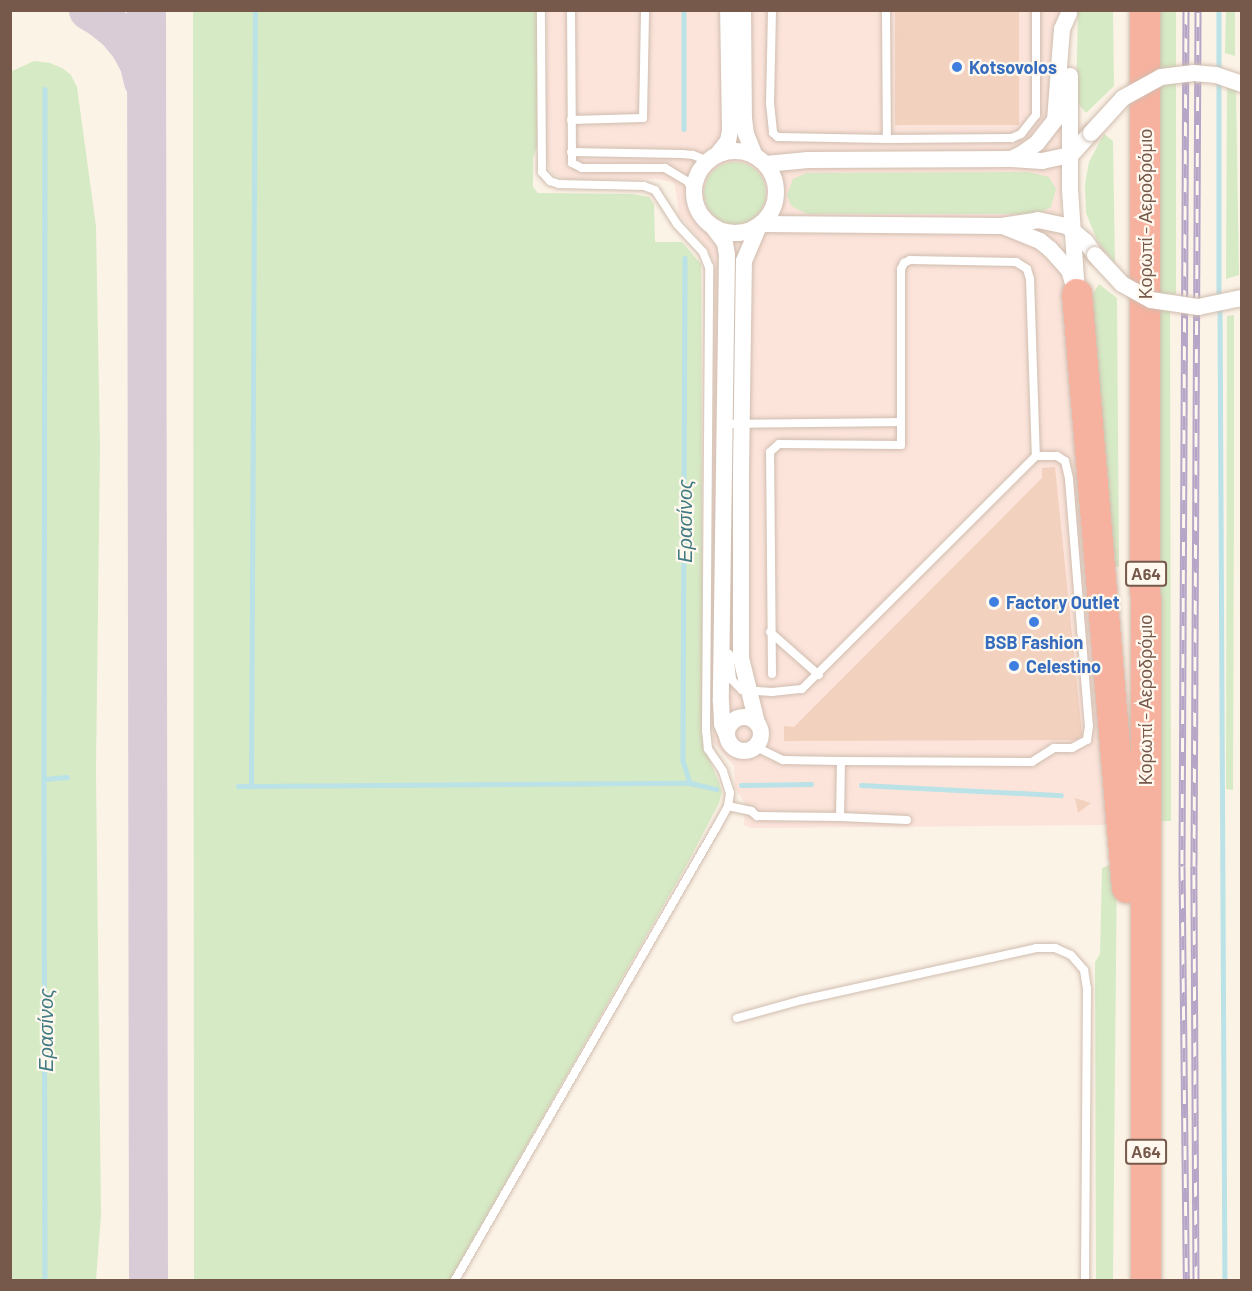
<!DOCTYPE html>
<meta charset="utf-8">
<style>
body{margin:0}
#map{position:relative;width:1252px;height:1291px;overflow:hidden;background:#fcf3e7;font-family:Barlow,sans-serif}
div>[style]{position:absolute}
.commercial>*{inset:0;background:#fce4db}
.green>*{inset:0;background:#d6eac5}
.round{border-radius:50%}
.stream>*{height:4.5px;margin:-2.25px;padding:0 2.25px;transform-origin:2.25px;border-radius:2.25px;background:#bbe2e6}
.taxiway>*{height:39px;margin:-19.5px;padding:0 19.5px;transform-origin:19.5px;border-radius:19.5px;background:#d9ccd7}
.building>*{inset:0;background:#f2d1bf;transform-origin:0 0}
.roads{filter:drop-shadow(0 0 2px #d0bdaf) drop-shadow(0 0 2px #d0bdaf)}
.lane>*{height:8px;margin:-4px;padding:0 4px;transform-origin:4px;border-radius:4px;background:#fff}
.street>*{height:16px;margin:-8px;padding:0 8px;transform-origin:8px;border-radius:8px;background:#fff}
.street>.ring{margin:-8px;padding:0;box-sizing:content-box;background:none;border:16px solid #fff;border-radius:50%}
.highway>*{height:30px;margin:-15px;padding:0 15px;transform-origin:15px;border-radius:15px;background:#f6b29f}
.rail>*{height:7px;margin-top:-3.5px;transform-origin:0;background:repeating-linear-gradient(90deg,#fff8ee 0 14px,#b6a5c7 0 28px);box-sizing:border-box;border-block:2px solid #b6a5c7}
.bridges{filter:drop-shadow(0 0 2px #d0bdaf) drop-shadow(0 0 2px #d0bdaf)}
.street-bridge>*{height:16px;margin:-8px;padding:0 8px;transform-origin:8px;border-radius:8px;background:#fff}
.dots>*{width:16px;height:16px;translate:-50% -50%;box-sizing:border-box;border:3px solid #fff8ee;border-radius:50%}
span{translate:-50% -50%;white-space:nowrap;text-align:center;line-height:1.15;-webkit-text-stroke:4.5px #fff8ee;paint-order:stroke}
.shield-label span{padding:2px 4px;background:#fff8ee;border:2px solid;border-radius:4px;-webkit-text-stroke-width:0}
.shield-label{font-size:16px;color:#76594b;font-weight:700}
.shop-label{font-size:18px;color:#366cbe;font-weight:700}
.left{translate:0 -50%;text-align:left}
.street-label{font-size:18px;color:#76594b}
.water-label{font-size:20px;color:#427b83;font-style:italic}
.frame{position:absolute;inset:0;border:12px solid #76594b;pointer-events:none}
</style>
<div id="map">
<div class="commercial">
<div style="clip-path:polygon(547px 11px,1063px 11px,1061px 216px,1063px 281px,1112px 825px,751px 828px,744px 825px,745px 803px,735px 788px,734px 766px,713px 742px,714px 263px,707px 248px,679px 215px,675px 185px,672px 182px,656px 179px,568px 180px,552px 174px,548px 165px,546px 152px)"></div>
</div>
<div class="green">
<div style="clip-path:polygon(193px 11px,537px 11px,537px 146px,533px 158px,533px 187px,538px 193px,632px 194px,649px 197px,654px 204px,655px 242px,682px 242px,701px 264px,703px 746px,719px 782px,722px 792px,719px 803px,686px 866px,450px 1280px,194px 1280px)"></div>
<div style="clip-path:polygon(1078px 11px,1113px 11px,1114px 86px,1086px 113px,1076px 101px)"></div>
<div style="clip-path:polygon(1159px 11px,1176px 11px,1176px 294px,1170px 294px,1171px 821px,1160px 821px)"></div>
<div style="clip-path:polygon(1226px 11px,1235px 11px,1235px 56px,1225px 53px)"></div>
<div style="clip-path:polygon(34px 61px,50px 63px,62px 68px,71px 75px,77px 87px,96px 226px,100px 447px,96px 771px,101px 1215px,96px 1280px,11px 1280px,10px 72px)"></div>
<div style="clip-path:polygon(1227px 87px,1236px 90px,1239px 275px,1226px 279px)"></div>
<div style="clip-path:polygon(1104px 134px,1113px 141px,1115px 264px,1097px 240px,1086px 213px,1085px 184px,1089px 162px)"></div>
<div class="round" style="left:704px;top:162px;width:62px;height:62px"></div>
<div style="clip-path:polygon(1028px 172px,1049px 177px,1056px 189px,1051px 207px,1038px 214px,807px 214px,791px 206px,787px 195px,793px 179px,806px 173px)"></div>
<div style="clip-path:polygon(1099px 284px,1117px 298px,1119px 567px,1112px 566px,1089px 316px,1093px 294px)"></div>
<div style="clip-path:polygon(1234px 315px,1234px 502px,1233px 790px,1226px 789px,1227px 316px)"></div>
<div style="clip-path:polygon(1117px 862px,1113px 1280px,1096px 1280px,1095px 962px,1100px 954px,1102px 868px)"></div>
</div>
<div class="stream">
<div style="left:684px;top:10px;width:119px;rotate:90deg"></div>
<div style="left:1219px;top:10px;width:61px;rotate:90deg"></div>
<div style="left:1219px;top:79px;width:220px;rotate:90deg"></div>
<div style="left:45px;top:89px;width:690px;rotate:90.08deg"></div>
<div style="left:44px;top:779px;width:23px;rotate:-5deg"></div>
<div style="left:685px;top:258px;width:503px;rotate:90.23deg"></div>
<div style="left:683px;top:761px;width:23px;rotate:72deg"></div>
<div style="left:1220px;top:307px;width:973px;rotate:89.71deg"></div>
<div style="left:44px;top:779px;width:501px;rotate:89.89deg"></div>
<div style="left:741px;top:785px;width:70px;rotate:-0.8deg"></div>
<div style="left:861px;top:785px;width:200px;rotate:2.9deg"></div>
<div style="left:238px;top:786px;width:452px;rotate:-0.4deg"></div>
<div style="left:690px;top:783px;width:27px;rotate:13deg"></div>
<div style="left:251px;top:787px;width:777px;rotate:-89.71deg"></div>
</div>
<div class="taxiway">
<div style="left:88px;top:10px;width:14px;rotate:30deg"></div>
<div style="left:100px;top:17px;width:22px;rotate:39deg"></div>
<div style="left:117px;top:31px;width:21px;rotate:51deg"></div>
<div style="left:130px;top:47px;width:19px;rotate:62deg"></div>
<div style="left:139px;top:64px;width:17px;rotate:77deg"></div>
<div style="left:146px;top:10px;width:1270px;rotate:89.91deg"></div>
</div>
<div class="building">
<div style="left:895px;top:10px;width:124px;height:115px"></div>
<div style="clip-path:polygon(1055px 467px,1082px 733px,1081px 737px,1076px 740px,784px 741px,784px 726px,794px 727px,1042px 478px,1042px 468px)"></div>
<div style="clip-path:polygon(1075px 798px,1091px 803px,1078px 813px)"></div>
</div>
<div class="roads">
<div class="lane">
<div style="left:571px;top:10px;width:153px;rotate:89.6deg"></div>
<div style="left:572px;top:163px;width:11px;rotate:27deg"></div>
<div style="left:582px;top:168px;width:83px"></div>
<div style="left:665px;top:168px;width:27px;rotate:31deg"></div>
<div style="left:688px;top:182px;width:13px;rotate:63deg"></div>
<div style="left:772px;top:10px;width:93px;rotate:91.2deg"></div>
<div style="left:770px;top:103px;width:30px;rotate:84deg"></div>
<div style="left:773px;top:133px;width:6px;rotate:39deg"></div>
<div style="left:778px;top:137px;width:109px;rotate:1.1deg"></div>
<div style="left:887px;top:139px;width:125px;rotate:-0.5deg"></div>
<div style="left:1012px;top:138px;width:10px;rotate:-24deg"></div>
<div style="left:1021px;top:134px;width:24px;rotate:-52deg"></div>
<div style="left:1036px;top:115px;width:105px;rotate:-90deg"></div>
<div style="left:886px;top:10px;width:129px;rotate:89.6deg"></div>
<div style="left:571px;top:120px;width:72px;rotate:-1.6deg"></div>
<div style="left:643px;top:118px;width:108px;rotate:-88.9deg"></div>
<div style="left:571px;top:152px;width:111px;rotate:1deg"></div>
<div style="left:682px;top:154px;width:11px;rotate:5deg"></div>
<div style="left:693px;top:155px;width:16px;rotate:22deg"></div>
<div style="left:724px;top:424px;width:177px;rotate:-0.6deg"></div>
<div style="left:770px;top:632px;width:65px;rotate:41.3deg"></div>
<div style="left:729px;top:654px;width:26px;rotate:83deg"></div>
<div style="left:732px;top:680px;width:14px;rotate:45deg"></div>
<div style="left:742px;top:690px;width:30px;rotate:4deg"></div>
<div style="left:772px;top:692px;width:30px;rotate:-6deg"></div>
<div style="left:802px;top:689px;width:330px;rotate:-44.9deg"></div>
<div style="left:1036px;top:456px;width:21px"></div>
<div style="left:1057px;top:456px;width:9px;rotate:32deg"></div>
<div style="left:1065px;top:461px;width:18px;rotate:77deg"></div>
<div style="left:1069px;top:479px;width:248px;rotate:85.4deg"></div>
<div style="left:1089px;top:726px;width:14px;rotate:98deg"></div>
<div style="left:1087px;top:740px;width:17px;rotate:152deg"></div>
<div style="left:1072px;top:748px;width:18px;rotate:180deg"></div>
<div style="left:1054px;top:748px;width:26px;rotate:148deg"></div>
<div style="left:1032px;top:762px;width:191px;rotate:-179.7deg"></div>
<div style="left:772px;top:674px;width:222px;rotate:-90.5deg"></div>
<div style="left:770px;top:452px;width:12px;rotate:-42deg"></div>
<div style="left:779px;top:444px;width:122px;rotate:0.5deg"></div>
<div style="left:901px;top:445px;width:176px;rotate:-90deg"></div>
<div style="left:901px;top:269px;width:7px;rotate:-63deg"></div>
<div style="left:904px;top:263px;width:7px;rotate:-27deg"></div>
<div style="left:910px;top:260px;width:106px;rotate:1.1deg"></div>
<div style="left:1016px;top:262px;width:13px;rotate:32deg"></div>
<div style="left:1027px;top:269px;width:10px;rotate:73deg"></div>
<div style="left:1030px;top:279px;width:177px;rotate:88.1deg"></div>
<div style="left:756px;top:747px;width:30px;rotate:26deg"></div>
<div style="left:783px;top:760px;width:58px;rotate:1deg"></div>
<div style="left:841px;top:761px;width:56px;rotate:91deg"></div>
<div style="left:840px;top:817px;width:67px;rotate:2.6deg"></div>
<div style="left:728px;top:806px;width:24px;rotate:12deg"></div>
<div style="left:751px;top:811px;width:8px;rotate:40deg"></div>
<div style="left:757px;top:816px;width:83px;rotate:0.7deg"></div>
<div style="left:737px;top:1018px;width:67px;rotate:-15.5deg"></div>
<div style="left:802px;top:1000px;width:240px;rotate:-12.5deg"></div>
<div style="left:1036px;top:948px;width:19px"></div>
<div style="left:1055px;top:948px;width:17px;rotate:24deg"></div>
<div style="left:1071px;top:955px;width:20px;rotate:49deg"></div>
<div style="left:1084px;top:970px;width:18px;rotate:81deg"></div>
<div style="left:1087px;top:988px;width:292px;rotate:90.4deg"></div>
<div style="left:455px;top:1280px;width:522px;rotate:-60deg"></div>
<div style="left:716px;top:828px;width:25px;rotate:-61deg"></div>
<div style="left:728px;top:806px;width:13px;rotate:-81deg"></div>
<div style="left:730px;top:793px;width:23px;rotate:-108deg"></div>
<div style="left:723px;top:771px;width:27px;rotate:-124deg"></div>
<div style="left:708px;top:749px;width:18px;rotate:-96deg"></div>
<div style="left:706px;top:731px;width:464px;rotate:-89.6deg"></div>
<div style="left:709px;top:267px;width:16px;rotate:-112deg"></div>
<div style="left:703px;top:252px;width:38px;rotate:-133deg"></div>
<div style="left:677px;top:224px;width:40px;rotate:-122.9deg"></div>
<div style="left:655px;top:190px;width:12px;rotate:-160deg"></div>
<div style="left:644px;top:186px;width:85px;rotate:-178.7deg"></div>
<div style="left:559px;top:184px;width:9px;rotate:-162deg"></div>
<div style="left:550px;top:181px;width:12px;rotate:-132deg"></div>
<div style="left:542px;top:172px;width:162px;rotate:-90.4deg"></div>
</div>
<div class="street">
<div style="left:743px;top:10px;width:108px;rotate:89.5deg"></div>
<div style="left:744px;top:118px;width:16px;rotate:83deg"></div>
<div style="left:746px;top:134px;width:24px;rotate:68deg"></div>
<div style="left:1070px;top:76px;width:113px;rotate:90deg"></div>
<div style="left:1070px;top:189px;width:105px;rotate:86.2deg"></div>
<div class="ring" style="left:694px;top:151px;width:66px;height:66px"></div>
<div style="left:717px;top:155px;width:18px;rotate:-52deg"></div>
<div style="left:728px;top:141px;width:10px;rotate:-79deg"></div>
<div style="left:730px;top:131px;width:121px;rotate:-90.9deg"></div>
<div style="left:1012px;top:159px;width:30px;rotate:4deg"></div>
<div style="left:1042px;top:161px;width:30px;rotate:-12deg"></div>
<div style="left:1071px;top:155px;width:30px;rotate:-48deg"></div>
<div style="left:766px;top:164px;width:42px;rotate:-5.4deg"></div>
<div style="left:808px;top:160px;width:203px;rotate:-0.3deg"></div>
<div style="left:1011px;top:159px;width:10px;rotate:-24deg"></div>
<div style="left:1020px;top:155px;width:21px;rotate:-35deg"></div>
<div style="left:1037px;top:143px;width:29px;rotate:-52deg"></div>
<div style="left:1055px;top:120px;width:91px;rotate:-85.6deg"></div>
<div style="left:1062px;top:29px;width:17px;rotate:-66deg"></div>
<div style="left:761px;top:224px;width:241px;rotate:0.5deg"></div>
<div style="left:1002px;top:226px;width:36px;rotate:-9deg"></div>
<div style="left:1038px;top:220px;width:30px;rotate:12deg"></div>
<div style="left:1067px;top:226px;width:25px;rotate:40deg"></div>
<div style="left:1086px;top:242px;width:16px;rotate:55deg"></div>
<div style="left:1003px;top:226px;width:40px;rotate:22deg"></div>
<div style="left:1040px;top:241px;width:13px;rotate:39deg"></div>
<div style="left:1050px;top:249px;width:28px;rotate:48deg"></div>
<div style="left:1069px;top:270px;width:14px;rotate:73deg"></div>
<div style="left:713px;top:227px;width:20px;rotate:53deg"></div>
<div style="left:725px;top:243px;width:12px;rotate:81deg"></div>
<div style="left:727px;top:255px;width:447px;rotate:90.8deg"></div>
<div style="left:721px;top:702px;width:22px;rotate:87deg"></div>
<div style="left:722px;top:724px;width:13px;rotate:67deg"></div>
<div class="ring" style="left:727px;top:717px;width:18px;height:18px"></div>
<div style="left:757px;top:723px;width:67px;rotate:-103.8deg"></div>
<div style="left:741px;top:658px;width:187px;rotate:-90deg"></div>
<div style="left:741px;top:471px;width:210px;rotate:-89.2deg"></div>
<div style="left:744px;top:261px;width:38px;rotate:-67deg"></div>
</div>
<div class="highway">
<div style="left:1145px;top:10px;width:1270px;rotate:89.95deg"></div>
<div style="left:1077px;top:294px;width:596px;rotate:85.19deg"></div>
</div>
</div>
<div class="rail">
<div style="left:1186px;top:10px;width:856px;rotate:90.27deg"></div>
<div style="left:1182px;top:866px;width:414px;rotate:89.4deg"></div>
<div style="left:1196px;top:1280px;width:414px;rotate:-90.3deg"></div>
<div style="left:1194px;top:866px;width:856px;rotate:-89.73deg"></div>
</div>
<div class="bridges">
<div class="street-bridge">
<div style="left:1091px;top:133px;width:47px;rotate:-47.6deg"></div>
<div style="left:1123px;top:98px;width:43px;rotate:-28.9deg"></div>
<div style="left:1161px;top:77px;width:33px;rotate:-7deg"></div>
<div style="left:1194px;top:73px;width:22px;rotate:5deg"></div>
<div style="left:1216px;top:75px;width:28px;rotate:19deg"></div>
<div style="left:1095px;top:255px;width:40px;rotate:47deg"></div>
<div style="left:1122px;top:284px;width:33px;rotate:29deg"></div>
<div style="left:1151px;top:300px;width:48px;rotate:8.5deg"></div>
<div style="left:1198px;top:307px;width:45px;rotate:-11.6deg"></div>
</div>
</div>
<div class="dots">
<div style="left:957px;top:67px;background:#3f7fe0"></div>
<div style="left:994px;top:602px;background:#3f7fe0"></div>
<div style="left:1034px;top:622px;background:#3f7fe0"></div>
<div style="left:1014px;top:666px;background:#3f7fe0"></div>
</div>
<div class="shield-label">
<span style="left:1146px;top:574px">Α64</span>
<span style="left:1146px;top:1152px">Α64</span>
</div>
<div class="shop-label">
<span class="left" style="left:969px;top:67px">Kotsovolos</span>
<span class="left" style="left:1006px;top:602px">Factory Outlet</span>
<span style="left:1034px;top:642px">BSB Fashion</span>
<span class="left" style="left:1026px;top:666px">Celestino</span>
</div>
<div class="street-label">
<span style="left:1145px;top:214px;rotate:-90deg">Κορωπί - Αεροδρόμιο</span>
<span style="left:1145px;top:700px;rotate:-90deg">Κορωπί - Αεροδρόμιο</span>
</div>
<div class="water-label">
<span style="left:684px;top:521px;rotate:-90deg">Ερασίνος</span>
<span style="left:45px;top:1030px;rotate:-90deg">Ερασίνος</span>
</div>
<div class="frame"></div>
</div>
